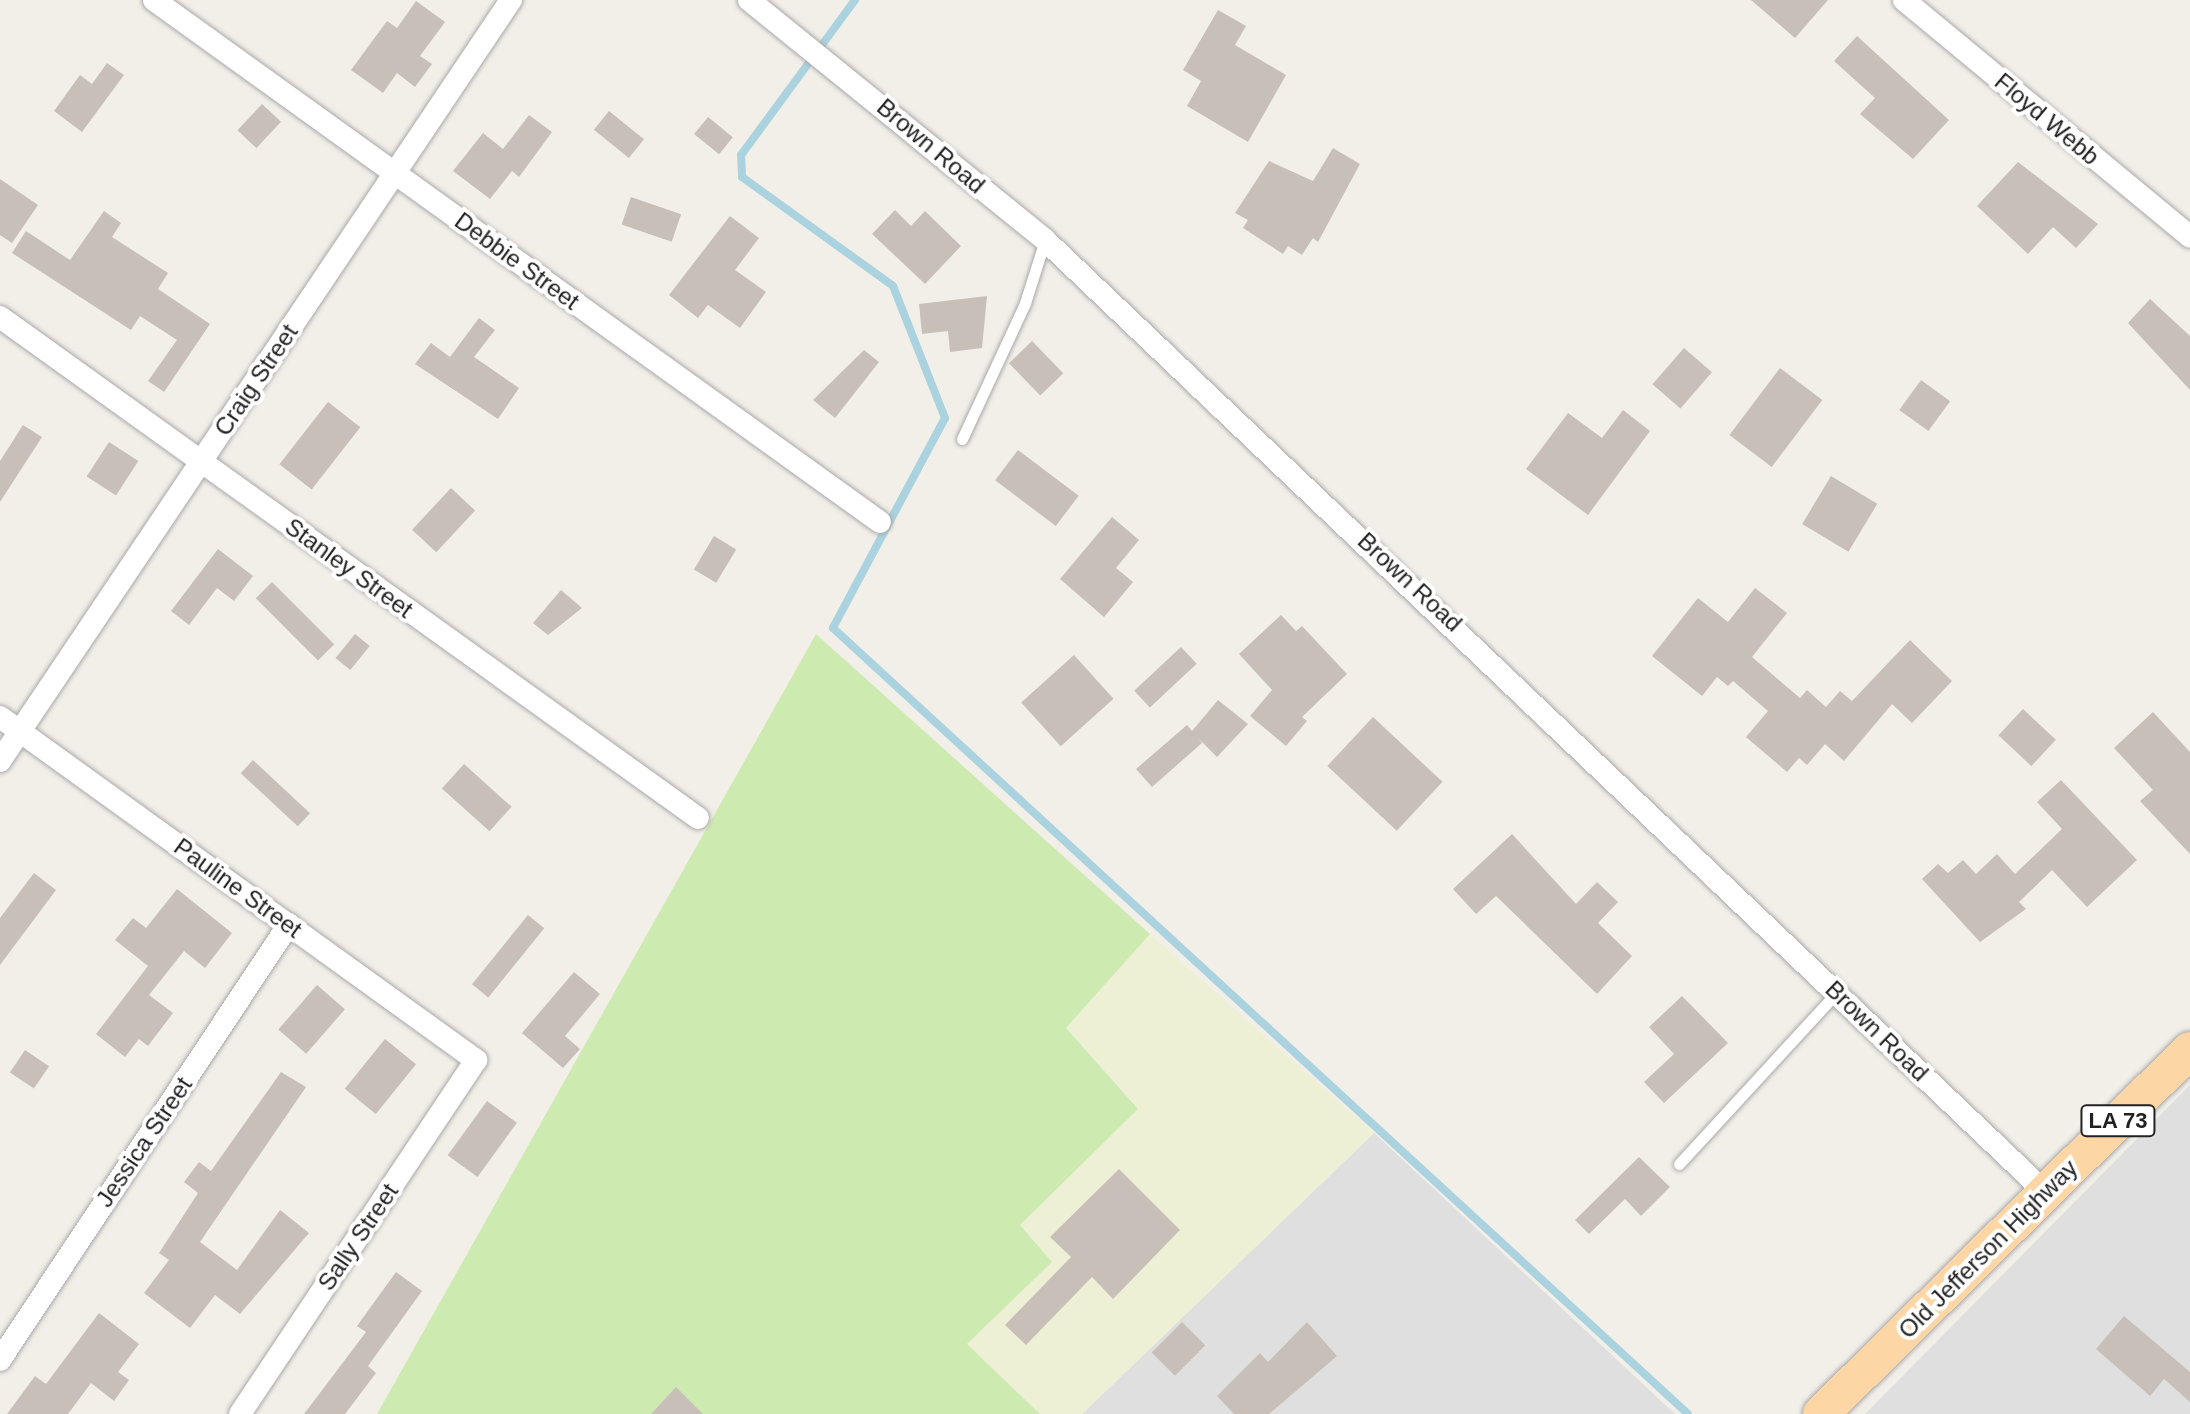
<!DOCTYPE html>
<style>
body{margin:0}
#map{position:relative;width:2190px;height:1414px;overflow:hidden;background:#f2efe9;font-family:Helvetica,sans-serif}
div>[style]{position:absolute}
.residential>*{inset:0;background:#e0dfdf}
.farmland>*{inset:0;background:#eef0d5}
.grass>*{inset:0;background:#cdebb0}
.stream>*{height:8px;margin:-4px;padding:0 4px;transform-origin:4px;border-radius:4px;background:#aad3df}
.building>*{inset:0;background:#c7bfb8;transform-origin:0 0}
.roads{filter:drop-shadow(0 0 2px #a9a9a9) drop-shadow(0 0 2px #a9a9a9)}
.lane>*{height:11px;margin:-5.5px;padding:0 5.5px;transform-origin:5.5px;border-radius:5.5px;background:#fff}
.street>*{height:22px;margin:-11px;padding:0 11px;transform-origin:11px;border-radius:11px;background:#fff}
.primary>*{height:36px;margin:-18px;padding:0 18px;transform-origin:18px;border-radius:18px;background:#fcd6a4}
span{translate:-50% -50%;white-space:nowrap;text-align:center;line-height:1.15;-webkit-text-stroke:8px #fff;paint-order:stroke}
.shield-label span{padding:2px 6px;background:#fff;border:2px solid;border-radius:6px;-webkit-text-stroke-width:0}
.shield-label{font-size:22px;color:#222;font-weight:700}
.street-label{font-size:24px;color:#222}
</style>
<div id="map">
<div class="residential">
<div style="clip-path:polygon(2190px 1085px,2190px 1414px,1865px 1414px)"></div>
<div style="clip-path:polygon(1374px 1133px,1675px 1414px,1082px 1414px)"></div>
</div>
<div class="farmland">
<div style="clip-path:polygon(1150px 934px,1374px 1133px,1082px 1414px,1040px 1414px,967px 1344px,1052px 1262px,1020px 1225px,1138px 1109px,1066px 1028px)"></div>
</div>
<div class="grass">
<div style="clip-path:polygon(816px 634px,1150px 934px,1066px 1028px,1138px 1109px,1020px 1225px,1052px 1262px,967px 1344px,1040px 1414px,377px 1414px)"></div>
</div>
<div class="stream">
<div style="left:855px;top:0;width:192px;rotate:126.3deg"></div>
<div style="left:741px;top:155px;width:22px;rotate:87deg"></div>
<div style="left:742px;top:177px;width:186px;rotate:35.8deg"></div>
<div style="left:893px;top:286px;width:142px;rotate:68.5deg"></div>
<div style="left:945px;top:418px;width:238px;rotate:118.1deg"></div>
<div style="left:833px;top:628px;width:1161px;rotate:42.59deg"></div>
</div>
<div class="building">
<div style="clip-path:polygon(1751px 0,1828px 0,1795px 38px)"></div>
<div style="clip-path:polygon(416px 1px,445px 22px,420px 56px,432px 64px,415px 87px,397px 73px,383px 93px,351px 70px,387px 21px,397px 28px)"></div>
<div style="clip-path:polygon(1218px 10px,1246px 26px,1235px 45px,1286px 75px,1248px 142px,1187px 106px,1201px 81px,1183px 70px)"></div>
<div style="clip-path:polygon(1857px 36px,1949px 120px,1913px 159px,1860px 114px,1875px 98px,1834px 61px)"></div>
<div style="clip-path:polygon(107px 63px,124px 75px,82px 132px,54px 111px,80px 75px,92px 84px)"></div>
<div style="left:262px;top:104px;width:26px;height:36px;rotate:43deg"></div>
<div style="left:609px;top:111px;width:45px;height:24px;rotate:39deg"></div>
<div style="clip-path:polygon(529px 115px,552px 132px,519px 177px,512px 171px,490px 199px,453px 171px,483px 133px,503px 149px)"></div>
<div style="left:708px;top:117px;width:32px;height:22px;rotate:39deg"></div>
<div style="clip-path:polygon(1333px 148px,1360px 164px,1318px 242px,1313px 238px,1302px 255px,1288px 246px,1283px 254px,1243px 228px,1248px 220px,1235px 213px,1269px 161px,1313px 181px)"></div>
<div style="clip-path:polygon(2018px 162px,2098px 224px,2076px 248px,2053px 227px,2028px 254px,1977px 206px)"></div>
<div style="clip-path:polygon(0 179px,38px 205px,12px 243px,0 235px)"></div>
<div style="left:631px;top:197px;width:53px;height:29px;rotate:19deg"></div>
<div style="clip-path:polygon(895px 210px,911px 226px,925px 211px,961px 246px,925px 284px,872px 234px)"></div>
<div style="clip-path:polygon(104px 211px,121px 223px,112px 237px,168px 273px,158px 289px,210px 324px,164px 392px,148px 381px,177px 340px,140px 316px,131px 330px,12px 253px,26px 231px,70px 260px)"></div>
<div style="clip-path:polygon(730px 216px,759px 238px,735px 270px,766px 292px,740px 328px,708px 305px,698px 318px,669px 295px)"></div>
<div style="clip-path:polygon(987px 296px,982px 348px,950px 352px,948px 331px,922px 334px,919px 304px)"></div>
<div style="clip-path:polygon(2150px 299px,2190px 336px,2190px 390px,2128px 323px)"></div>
<div style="clip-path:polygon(479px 318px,495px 330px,474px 357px,519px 388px,498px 419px,415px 364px,431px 343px,450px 357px)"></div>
<div style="left:1032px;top:341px;width:45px;height:32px;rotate:46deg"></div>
<div style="left:1684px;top:348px;width:37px;height:48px;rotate:41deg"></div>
<div style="clip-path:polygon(864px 350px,879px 362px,835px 418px,813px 400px)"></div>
<div style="left:1780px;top:368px;width:53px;height:84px;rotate:37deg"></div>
<div style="left:1921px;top:380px;width:36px;height:37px;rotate:36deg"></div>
<div style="left:328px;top:402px;width:41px;height:79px;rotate:38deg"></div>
<div style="clip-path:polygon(1623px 410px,1650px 431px,1588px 515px,1526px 469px,1568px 413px,1602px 438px)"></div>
<div style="clip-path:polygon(23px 425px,42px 437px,0 502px,0 461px)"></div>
<div style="left:109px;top:442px;width:35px;height:41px;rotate:33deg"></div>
<div style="left:1018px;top:450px;width:76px;height:38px;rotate:37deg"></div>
<div style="left:1831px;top:476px;width:54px;height:56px;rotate:31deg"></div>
<div style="left:451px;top:488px;width:33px;height:57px;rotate:43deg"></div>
<div style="clip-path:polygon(1112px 517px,1139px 540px,1116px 568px,1133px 582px,1104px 617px,1060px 579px)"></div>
<div style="left:714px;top:536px;width:26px;height:39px;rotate:31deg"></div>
<div style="clip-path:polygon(218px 549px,253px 576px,234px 601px,217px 588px,189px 625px,171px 611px)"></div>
<div style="left:272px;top:582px;width:88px;height:23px;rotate:45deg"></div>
<div style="clip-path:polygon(1755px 588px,1787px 613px,1752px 657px,1800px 698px,1807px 690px,1826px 707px,1840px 691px,1852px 701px,1910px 640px,1952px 681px,1912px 723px,1892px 704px,1844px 761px,1825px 744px,1807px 765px,1799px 758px,1787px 772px,1746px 737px,1768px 711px,1733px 681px,1728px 686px,1717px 677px,1702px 696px,1652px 656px,1698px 598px,1728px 622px)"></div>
<div style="clip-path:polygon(561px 590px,582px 608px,548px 635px,533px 623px)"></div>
<div style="clip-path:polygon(1281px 615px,1296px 631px,1302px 626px,1347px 674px,1302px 717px,1307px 721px,1286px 746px,1250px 716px,1272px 690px,1239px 654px)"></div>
<div style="left:355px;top:634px;width:19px;height:31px;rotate:39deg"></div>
<div style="left:1181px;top:647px;width:23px;height:64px;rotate:47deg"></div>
<div style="left:1074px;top:655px;width:59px;height:71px;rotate:48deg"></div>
<div style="clip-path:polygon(1218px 700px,1248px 724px,1217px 757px,1198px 738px,1202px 743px,1152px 787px,1136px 769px,1187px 725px,1192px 731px)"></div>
<div style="left:2023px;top:709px;width:45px;height:36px;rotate:43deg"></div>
<div style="clip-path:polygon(2153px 712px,2190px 752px,2190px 854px,2140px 801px,2153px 790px,2114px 748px)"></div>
<div style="left:1373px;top:717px;width:95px;height:67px;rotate:43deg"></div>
<div style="left:253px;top:760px;width:78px;height:18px;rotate:43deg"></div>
<div style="left:464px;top:764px;width:64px;height:33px;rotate:42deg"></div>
<div style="clip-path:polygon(2061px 780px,2137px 860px,2087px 907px,2052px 870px,2019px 902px,2026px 909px,1980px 942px,1922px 879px,1938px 864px,1948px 873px,1963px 860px,1976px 874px,1997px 854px,2015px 874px,2062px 829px,2037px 802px)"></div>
<div style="clip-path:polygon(1512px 834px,1576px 904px,1597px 882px,1618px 902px,1598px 923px,1632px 956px,1597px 994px,1496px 896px,1476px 914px,1453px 889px)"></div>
<div style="clip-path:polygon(34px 873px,56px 890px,0 965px,0 918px)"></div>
<div style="clip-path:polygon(177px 889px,232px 933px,205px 968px,184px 951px,149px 995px,173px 1013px,148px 1046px,139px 1039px,125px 1057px,96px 1034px,148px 966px,115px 940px,133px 918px,146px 928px)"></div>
<div style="left:528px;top:915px;width:21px;height:89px;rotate:39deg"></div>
<div style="clip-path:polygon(574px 972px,600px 994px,565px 1036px,580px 1049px,563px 1068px,522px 1033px)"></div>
<div style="left:317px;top:985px;width:37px;height:59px;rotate:41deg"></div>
<div style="clip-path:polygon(1682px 996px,1728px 1043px,1664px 1103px,1644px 1082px,1674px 1054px,1649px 1027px)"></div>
<div style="left:385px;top:1039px;width:40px;height:64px;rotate:39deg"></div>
<div style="left:25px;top:1050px;width:29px;height:27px;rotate:34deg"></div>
<div style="clip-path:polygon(281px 1072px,306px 1087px,200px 1242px,237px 1270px,280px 1210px,309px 1233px,240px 1314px,215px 1295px,190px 1328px,144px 1293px,169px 1260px,159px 1253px,198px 1193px,184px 1182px,199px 1162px,211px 1171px)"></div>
<div style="left:487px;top:1101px;width:37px;height:67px;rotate:36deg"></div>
<div style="clip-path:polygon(1639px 1157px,1670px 1187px,1641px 1216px,1625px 1199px,1589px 1234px,1575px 1220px)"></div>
<div style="clip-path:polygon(1119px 1169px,1180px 1230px,1113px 1299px,1092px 1277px,1026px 1345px,1005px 1325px,1071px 1257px,1050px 1237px)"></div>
<div style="clip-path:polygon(396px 1272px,422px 1291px,368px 1366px,376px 1373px,345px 1414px,304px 1414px,366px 1332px,357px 1326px)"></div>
<div style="clip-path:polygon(99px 1313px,139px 1344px,118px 1372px,129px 1380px,114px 1401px,91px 1383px,68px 1414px,7px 1414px,35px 1376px,46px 1384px)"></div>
<div style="clip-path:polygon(2124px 1316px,2190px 1372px,2190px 1402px,2164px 1379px,2150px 1396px,2096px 1349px)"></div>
<div style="left:1182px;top:1322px;width:33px;height:43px;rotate:45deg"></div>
<div style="clip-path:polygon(1307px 1322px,1337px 1356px,1269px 1414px,1234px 1414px,1217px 1396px,1260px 1353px,1268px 1362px)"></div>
<div style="clip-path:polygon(676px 1387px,703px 1414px,651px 1414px)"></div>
</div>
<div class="roads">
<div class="lane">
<div style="left:962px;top:439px;width:150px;rotate:-65.1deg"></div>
<div style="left:1025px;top:303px;width:66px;rotate:-72.4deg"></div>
<div style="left:1679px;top:1164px;width:234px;rotate:-47.4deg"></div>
</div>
<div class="street">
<div style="left:154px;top:0;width:894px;rotate:35.72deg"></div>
<div style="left:749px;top:0;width:381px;rotate:39deg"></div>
<div style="left:1045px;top:240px;width:1381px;rotate:43.59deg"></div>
<div style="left:1904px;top:0;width:371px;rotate:39.6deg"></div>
<div style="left:0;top:317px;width:859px;rotate:35.67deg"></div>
<div style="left:0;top:717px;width:587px;rotate:35.78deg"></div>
<div style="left:476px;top:1060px;width:425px;rotate:123.7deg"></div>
<div style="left:0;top:761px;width:917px;rotate:-56.12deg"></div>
<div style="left:0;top:1360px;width:523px;rotate:-56.46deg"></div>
</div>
<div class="primary">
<div style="left:1821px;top:1414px;width:518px;rotate:-44.61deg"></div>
</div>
</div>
<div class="shield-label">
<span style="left:2118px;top:1121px">LA 73</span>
</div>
<div class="street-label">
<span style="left:2047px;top:119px;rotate:40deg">Floyd Webb</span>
<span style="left:931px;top:146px;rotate:40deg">Brown Road</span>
<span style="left:517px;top:261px;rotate:36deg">Debbie Street</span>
<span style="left:256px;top:380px;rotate:-56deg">Craig Street</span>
<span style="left:349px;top:568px;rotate:36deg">Stanley Street</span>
<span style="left:1410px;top:582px;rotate:43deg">Brown Road</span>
<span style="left:238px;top:888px;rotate:36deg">Pauline Street</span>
<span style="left:1877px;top:1031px;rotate:44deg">Brown Road</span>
<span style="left:144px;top:1142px;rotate:-56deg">Jessica Street</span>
<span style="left:358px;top:1237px;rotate:-56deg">Sally Street</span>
<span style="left:1988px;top:1249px;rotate:-45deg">Old Jefferson Highway</span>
</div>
</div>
